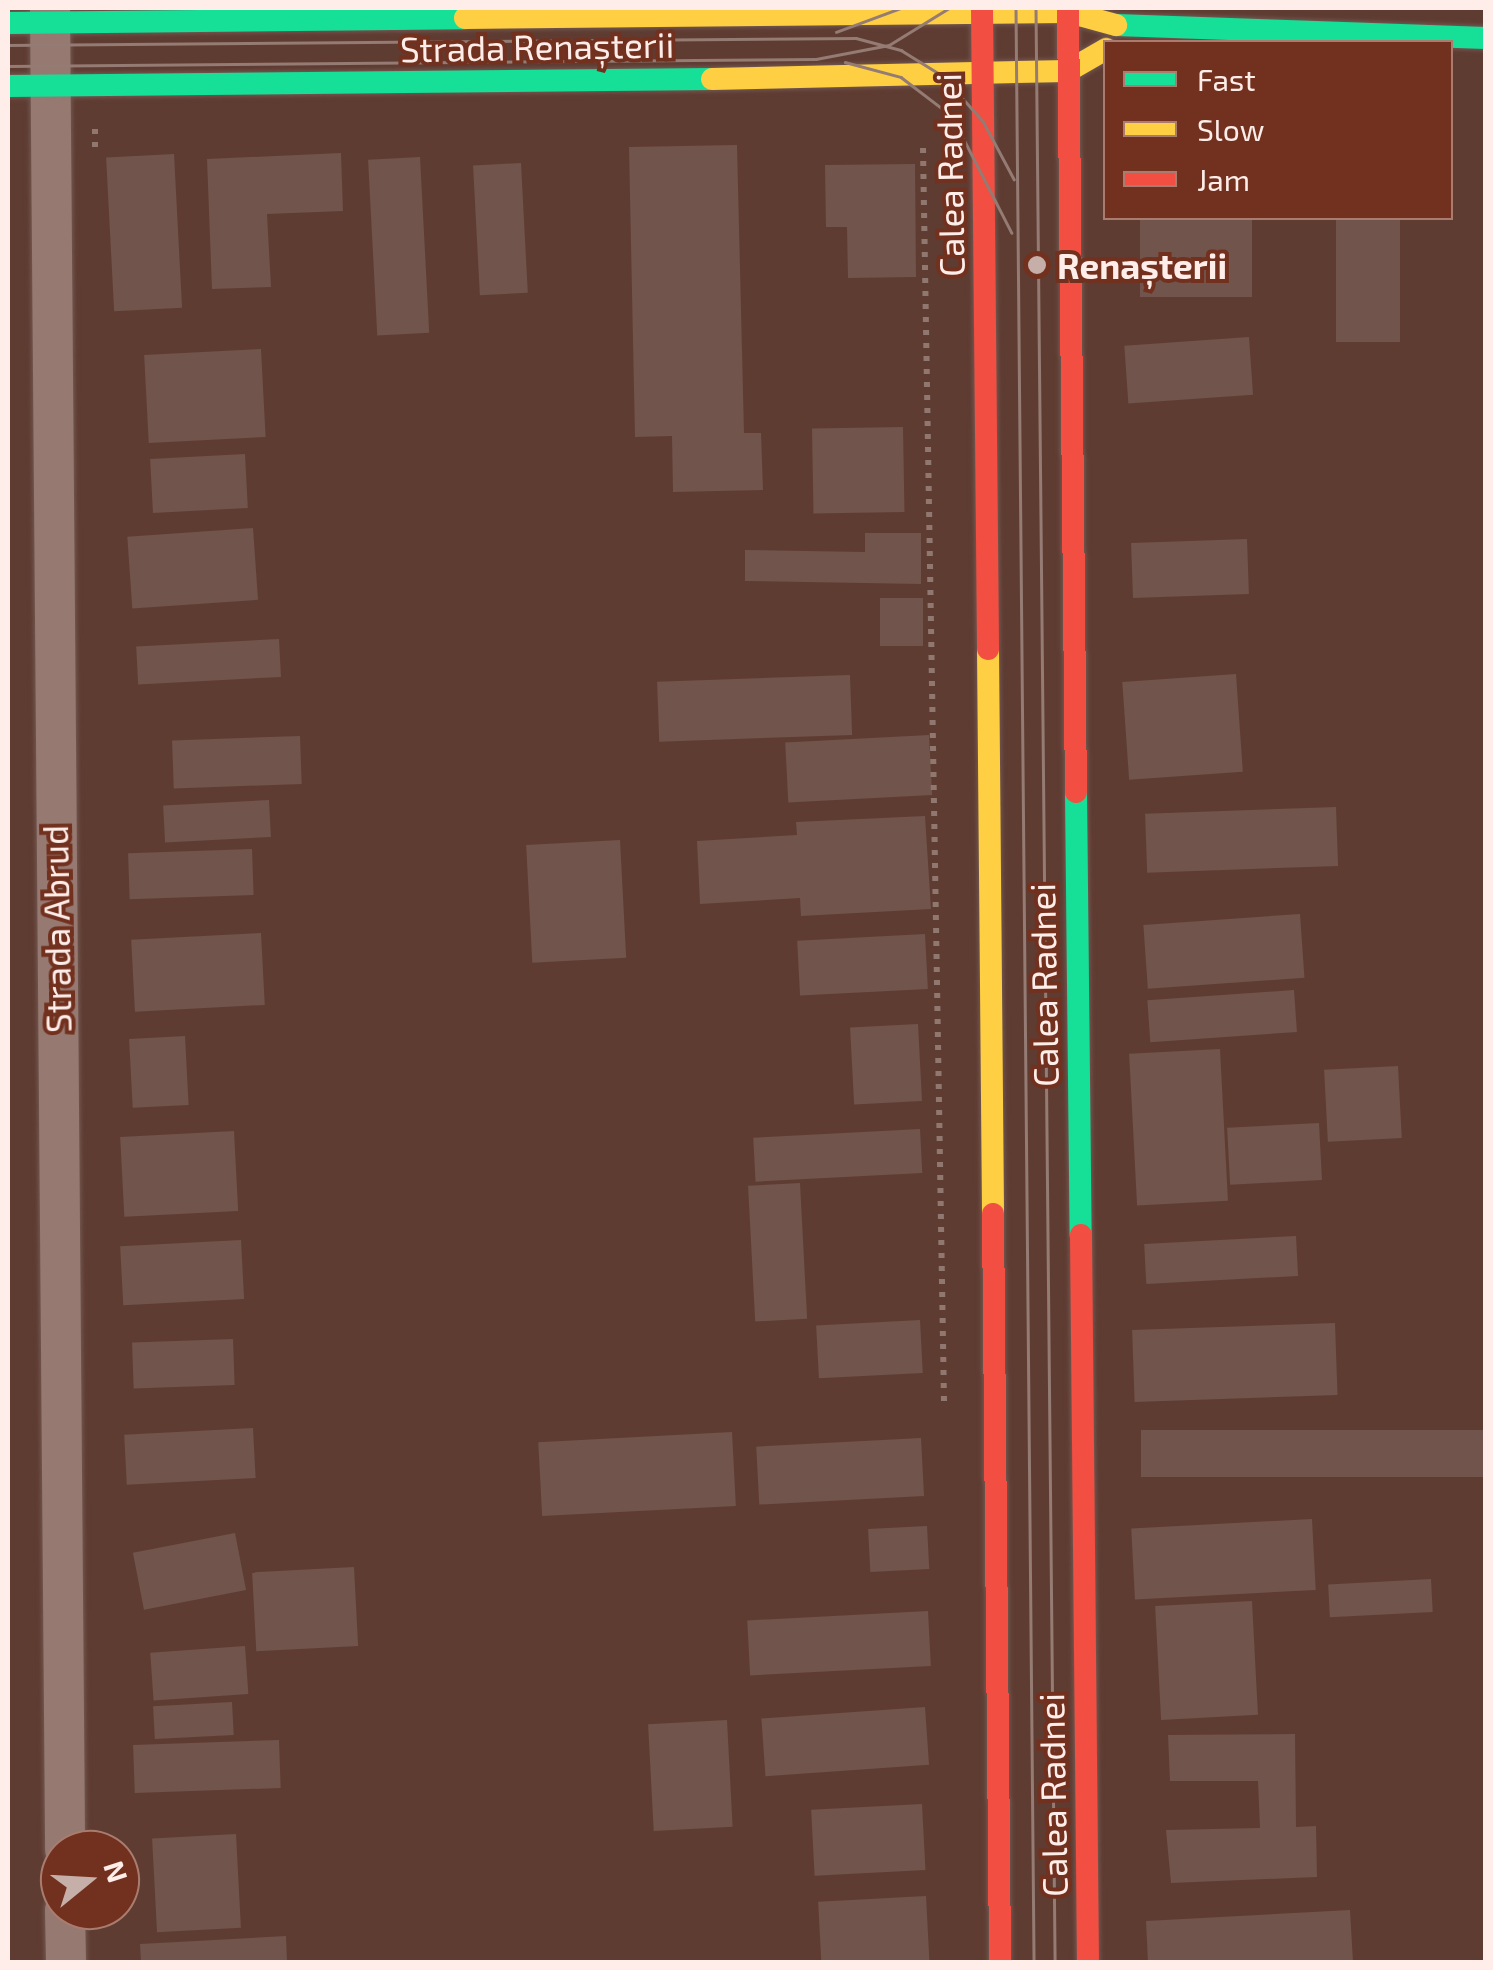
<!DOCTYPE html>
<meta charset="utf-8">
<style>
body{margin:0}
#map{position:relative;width:1493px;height:1970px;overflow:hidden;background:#5f3c32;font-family:"Exo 2",sans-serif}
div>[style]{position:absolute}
.building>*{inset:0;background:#71544c;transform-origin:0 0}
.path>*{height:6px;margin-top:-3px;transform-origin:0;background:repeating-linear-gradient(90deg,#90776f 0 5px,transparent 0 13px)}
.roads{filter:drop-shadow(0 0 2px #725851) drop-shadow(0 0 2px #725851)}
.street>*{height:40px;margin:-20px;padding:0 20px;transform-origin:20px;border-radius:20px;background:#967a72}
.fast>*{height:22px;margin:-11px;padding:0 11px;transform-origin:11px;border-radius:11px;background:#16e098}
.slow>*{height:22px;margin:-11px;padding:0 11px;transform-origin:11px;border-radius:11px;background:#ffcf43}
.jam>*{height:22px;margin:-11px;padding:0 11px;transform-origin:11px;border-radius:11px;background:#f24e42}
.tram>*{height:2.5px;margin:-1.25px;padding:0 1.25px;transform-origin:1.25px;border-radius:1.25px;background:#947b73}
.dots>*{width:28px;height:28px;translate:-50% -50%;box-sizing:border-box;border:5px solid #72311f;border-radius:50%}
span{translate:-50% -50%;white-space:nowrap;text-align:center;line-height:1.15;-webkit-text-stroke:8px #72311f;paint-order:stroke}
.street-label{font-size:35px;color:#feede8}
.poi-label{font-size:35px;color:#feede8;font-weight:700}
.left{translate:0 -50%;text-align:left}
.frame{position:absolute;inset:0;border:10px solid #feede8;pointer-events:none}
.legend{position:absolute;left:1103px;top:40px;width:350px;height:180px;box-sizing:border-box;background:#72311f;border:2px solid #aa7c6f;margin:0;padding:12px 18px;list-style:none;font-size:30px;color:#feede8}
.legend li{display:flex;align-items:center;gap:20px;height:50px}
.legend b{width:50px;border:2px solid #aa7c6f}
.north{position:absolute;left:40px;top:1830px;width:100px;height:100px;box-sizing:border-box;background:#72311f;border:2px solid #aa7c6f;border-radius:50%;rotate:72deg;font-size:28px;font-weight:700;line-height:40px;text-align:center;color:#feede8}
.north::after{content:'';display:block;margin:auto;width:35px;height:45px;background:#c6afa8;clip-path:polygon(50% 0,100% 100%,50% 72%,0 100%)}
</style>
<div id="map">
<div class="building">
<div style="clip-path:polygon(737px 145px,744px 433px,761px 433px,763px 490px,673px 492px,672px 436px,635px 437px,629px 147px)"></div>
<div style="clip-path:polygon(341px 153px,343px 211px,267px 214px,271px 287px,212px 289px,207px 159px)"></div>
<div style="left:174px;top:154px;width:154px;height:68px;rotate:87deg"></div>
<div style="left:420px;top:157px;width:176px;height:52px;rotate:87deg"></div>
<div style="left:521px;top:163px;width:130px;height:48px;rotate:87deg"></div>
<div style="clip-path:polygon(915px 164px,916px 277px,848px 278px,847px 227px,826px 227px,825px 165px)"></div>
<div style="left:1140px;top:218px;width:112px;height:79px"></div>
<div style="left:1336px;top:218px;width:64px;height:124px"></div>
<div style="left:1249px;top:337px;width:58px;height:125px;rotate:86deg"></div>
<div style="left:261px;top:349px;width:88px;height:117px;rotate:87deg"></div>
<div style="left:903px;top:427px;width:85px;height:91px;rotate:89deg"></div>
<div style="left:245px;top:454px;width:54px;height:95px;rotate:87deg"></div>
<div style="left:253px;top:528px;width:72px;height:126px;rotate:86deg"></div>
<div style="clip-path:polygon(865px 533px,921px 533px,921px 584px,745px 581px,745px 550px,865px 552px)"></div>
<div style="left:1247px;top:539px;width:55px;height:116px;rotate:88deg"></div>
<div style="left:880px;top:598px;width:43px;height:48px"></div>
<div style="left:279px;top:639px;width:38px;height:143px;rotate:87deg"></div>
<div style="left:1236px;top:674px;width:98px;height:114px;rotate:86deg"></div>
<div style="left:850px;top:675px;width:60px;height:193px;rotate:88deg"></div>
<div style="left:929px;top:735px;width:60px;height:144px;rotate:87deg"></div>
<div style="left:300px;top:736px;width:48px;height:128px;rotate:88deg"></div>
<div style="left:269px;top:800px;width:37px;height:106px;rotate:87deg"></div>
<div style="left:1336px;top:807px;width:59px;height:191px;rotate:88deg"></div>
<div style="clip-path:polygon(925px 816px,931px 909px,801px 916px,800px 898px,700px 904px,697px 841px,797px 835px,796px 822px)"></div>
<div style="left:620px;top:840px;width:118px;height:94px;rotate:87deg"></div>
<div style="left:252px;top:849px;width:46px;height:124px;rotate:88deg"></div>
<div style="left:1300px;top:914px;width:64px;height:157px;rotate:86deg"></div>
<div style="left:261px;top:933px;width:72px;height:130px;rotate:87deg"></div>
<div style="left:925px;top:934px;width:55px;height:128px;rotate:87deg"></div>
<div style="left:1294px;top:990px;width:42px;height:147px;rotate:86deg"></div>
<div style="left:918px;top:1024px;width:77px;height:68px;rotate:87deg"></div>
<div style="left:185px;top:1036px;width:69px;height:56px;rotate:87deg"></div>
<div style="left:1220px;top:1049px;width:152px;height:91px;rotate:87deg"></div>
<div style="left:1398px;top:1066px;width:72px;height:74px;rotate:87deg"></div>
<div style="left:1319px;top:1123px;width:57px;height:92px;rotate:87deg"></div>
<div style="left:920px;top:1129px;width:44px;height:167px;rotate:87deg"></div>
<div style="left:234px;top:1131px;width:80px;height:114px;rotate:87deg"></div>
<div style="left:800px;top:1183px;width:136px;height:52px;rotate:87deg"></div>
<div style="left:1296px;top:1236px;width:40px;height:152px;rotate:87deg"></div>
<div style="left:241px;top:1240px;width:59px;height:121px;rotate:87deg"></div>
<div style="left:920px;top:1320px;width:53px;height:104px;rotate:87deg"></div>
<div style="left:1335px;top:1323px;width:72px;height:203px;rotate:88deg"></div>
<div style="left:233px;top:1339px;width:46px;height:101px;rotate:88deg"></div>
<div style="left:253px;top:1428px;width:50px;height:129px;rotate:87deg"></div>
<div style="left:1486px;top:1430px;width:47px;height:345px;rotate:90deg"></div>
<div style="left:732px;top:1432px;width:74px;height:194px;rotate:87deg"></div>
<div style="left:921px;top:1438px;width:58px;height:165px;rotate:87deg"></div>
<div style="left:1312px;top:1519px;width:71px;height:181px;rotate:87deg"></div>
<div style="left:927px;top:1526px;width:43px;height:59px;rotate:87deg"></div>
<div style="left:235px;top:1533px;width:58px;height:104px;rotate:79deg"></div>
<div style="left:354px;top:1567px;width:79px;height:102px;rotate:87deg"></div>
<div style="left:1431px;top:1579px;width:33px;height:103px;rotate:87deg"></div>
<div style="left:1252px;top:1601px;width:114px;height:97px;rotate:87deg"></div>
<div style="left:928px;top:1611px;width:55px;height:181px;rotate:87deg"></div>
<div style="left:245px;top:1646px;width:48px;height:95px;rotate:86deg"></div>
<div style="left:232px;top:1702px;width:33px;height:79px;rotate:87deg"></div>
<div style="left:925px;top:1707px;width:58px;height:164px;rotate:86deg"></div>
<div style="left:727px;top:1720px;width:107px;height:79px;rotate:87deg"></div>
<div style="clip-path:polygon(1295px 1734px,1296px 1827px,1316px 1826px,1317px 1877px,1171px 1883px,1166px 1830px,1260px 1828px,1258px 1781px,1170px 1781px,1168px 1735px)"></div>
<div style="left:279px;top:1740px;width:48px;height:146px;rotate:88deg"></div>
<div style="left:922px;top:1804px;width:66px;height:111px;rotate:87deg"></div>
<div style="left:236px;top:1834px;width:94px;height:84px;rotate:87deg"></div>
<div style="left:926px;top:1896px;width:66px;height:108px;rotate:87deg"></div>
<div style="clip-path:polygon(1350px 1910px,1353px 1962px,1148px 1962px,1146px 1921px)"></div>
<div style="clip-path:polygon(286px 1936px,287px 1962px,141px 1962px,140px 1944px)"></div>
</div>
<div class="path">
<div style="left:95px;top:129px;width:23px;rotate:90deg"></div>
<div style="left:923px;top:148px;width:1259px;rotate:89.04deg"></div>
</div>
<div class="roads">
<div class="street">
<div style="left:50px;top:8px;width:1842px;rotate:89.53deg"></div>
<div style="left:65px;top:1910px;width:52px;rotate:88.9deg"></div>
</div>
<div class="fast">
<div style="left:8px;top:23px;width:457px;rotate:-0.6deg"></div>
<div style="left:1116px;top:25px;width:370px;rotate:2deg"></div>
<div style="left:8px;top:86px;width:704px;rotate:-0.57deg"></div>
<div style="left:1076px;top:792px;width:443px;rotate:89.4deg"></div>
</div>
<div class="slow">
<div style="left:465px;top:18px;width:603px;rotate:-0.57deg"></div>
<div style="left:1068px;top:12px;width:50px;rotate:15.2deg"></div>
<div style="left:712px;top:79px;width:356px;rotate:-1.3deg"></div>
<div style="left:1068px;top:71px;width:44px;rotate:-30.1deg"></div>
<div style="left:988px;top:649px;width:565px;rotate:89.49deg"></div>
</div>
<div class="jam">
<div style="left:982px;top:8px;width:641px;rotate:89.46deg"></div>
<div style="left:1068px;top:8px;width:784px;rotate:89.42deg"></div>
<div style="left:993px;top:1214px;width:748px;rotate:89.46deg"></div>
<div style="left:1081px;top:1235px;width:727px;rotate:89.45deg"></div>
</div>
</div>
<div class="tram">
<div style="left:1016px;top:8px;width:1954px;rotate:89.47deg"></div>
<div style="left:1036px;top:8px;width:1954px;rotate:89.44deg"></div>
<div style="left:836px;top:32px;width:69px;rotate:-20.3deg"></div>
<div style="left:8px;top:45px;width:848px;rotate:-0.47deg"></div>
<div style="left:856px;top:38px;width:47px;rotate:14.9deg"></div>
<div style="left:901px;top:50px;width:49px;rotate:31.8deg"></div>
<div style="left:943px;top:76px;width:60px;rotate:48.4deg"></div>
<div style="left:983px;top:121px;width:66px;rotate:61.9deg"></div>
<div style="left:845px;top:62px;width:58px;rotate:15deg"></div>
<div style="left:901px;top:77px;width:64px;rotate:37.4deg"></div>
<div style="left:952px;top:116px;width:131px;rotate:62.9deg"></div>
<div style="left:8px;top:66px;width:808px;rotate:-0.5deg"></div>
<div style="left:816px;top:59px;width:74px;rotate:-10.9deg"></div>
<div style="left:889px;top:45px;width:70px;rotate:-31.7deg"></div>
</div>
<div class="dots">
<div style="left:1037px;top:265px;background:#c6afa8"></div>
</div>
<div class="street-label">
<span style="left:537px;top:46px;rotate:-1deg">Strada Renașterii</span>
<span style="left:949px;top:175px;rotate:-91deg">Calea Radnei</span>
<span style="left:56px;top:929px;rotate:-91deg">Strada Abrud</span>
<span style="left:1043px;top:985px;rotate:-91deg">Calea Radnei</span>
<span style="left:1052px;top:1795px;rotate:-91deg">Calea Radnei</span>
</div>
<div class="poi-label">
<span class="left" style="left:1057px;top:265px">Renașterii</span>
</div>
<div class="frame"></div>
<ul class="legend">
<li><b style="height:12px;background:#16e098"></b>Fast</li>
<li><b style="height:12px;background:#ffcf43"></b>Slow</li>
<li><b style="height:12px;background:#f24e42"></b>Jam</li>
</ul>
<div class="north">N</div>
</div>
